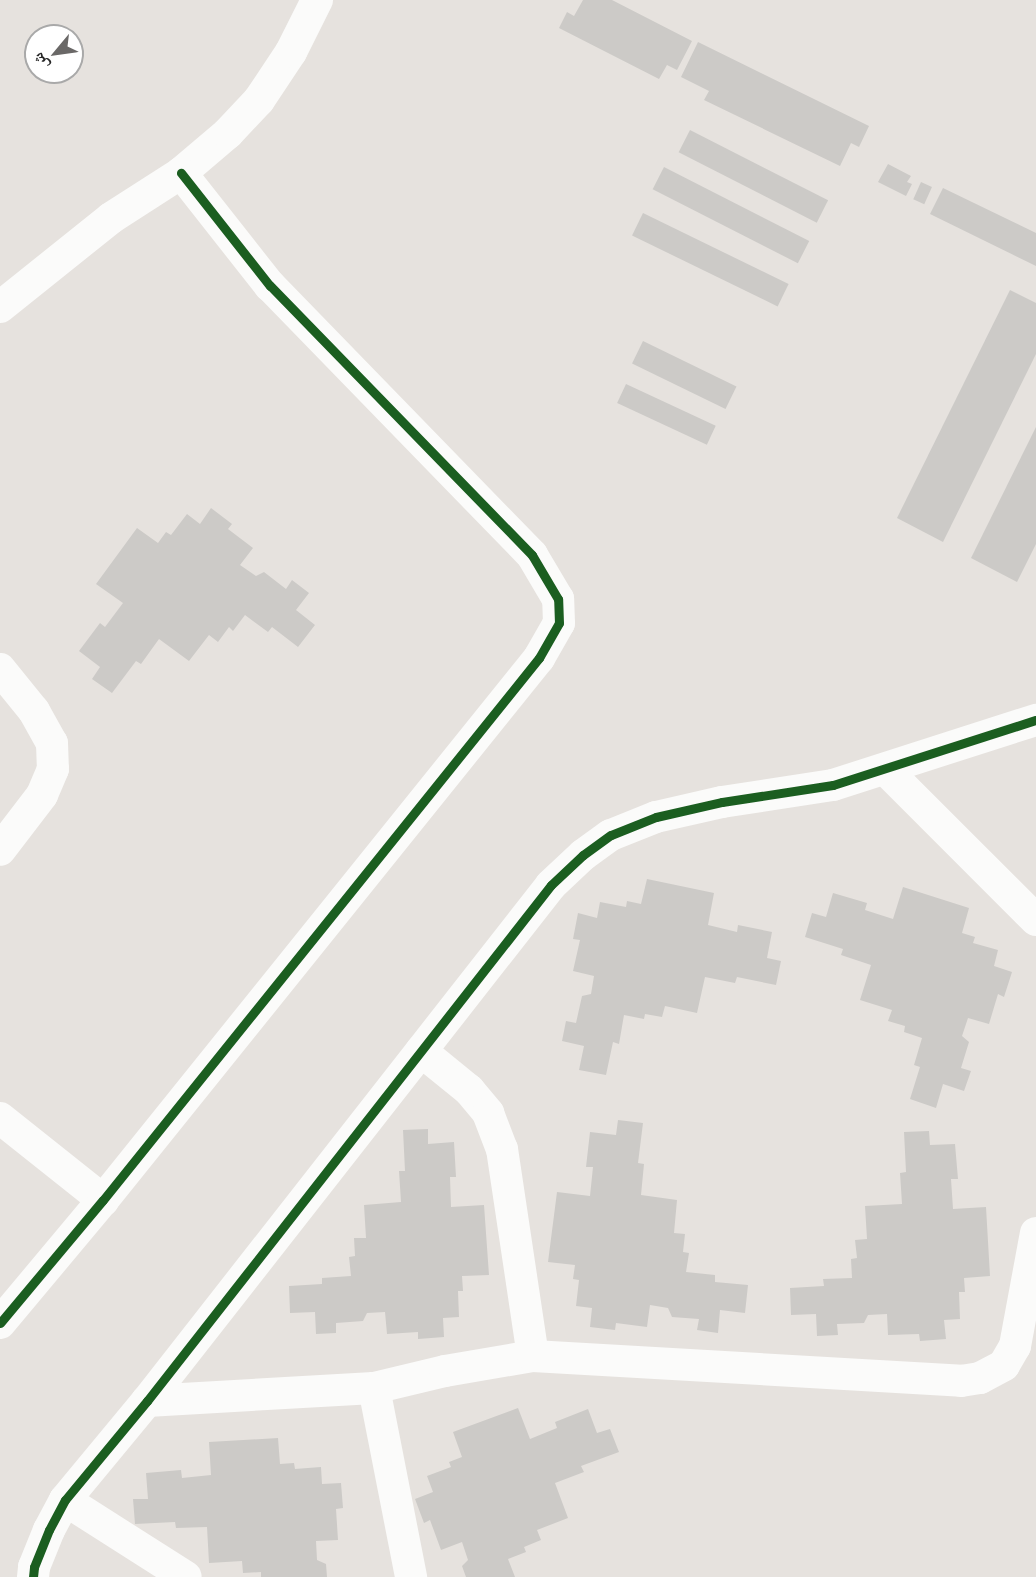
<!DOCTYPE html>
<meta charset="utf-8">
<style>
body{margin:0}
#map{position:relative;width:1036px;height:1577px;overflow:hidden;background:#e6e2de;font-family:Commissioner,"Noto Naskh Arabic",sans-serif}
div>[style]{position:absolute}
.building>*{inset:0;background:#cccac7;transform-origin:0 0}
.minor>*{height:32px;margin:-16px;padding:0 16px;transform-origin:16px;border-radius:16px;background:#fbfbfa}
.cycleway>*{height:9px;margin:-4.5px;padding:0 4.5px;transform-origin:4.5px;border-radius:4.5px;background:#1b5e20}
span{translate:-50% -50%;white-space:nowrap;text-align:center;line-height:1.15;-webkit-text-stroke:4.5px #fff;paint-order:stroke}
.north{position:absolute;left:24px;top:24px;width:60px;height:60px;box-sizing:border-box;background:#fff;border:2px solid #a9a9a9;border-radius:50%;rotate:241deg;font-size:16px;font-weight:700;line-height:24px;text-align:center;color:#272727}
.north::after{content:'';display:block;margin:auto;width:21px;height:27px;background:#6a6867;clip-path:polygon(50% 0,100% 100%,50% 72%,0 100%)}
</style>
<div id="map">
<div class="building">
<div style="clip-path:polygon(583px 0,612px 0,692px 41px,677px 70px,667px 65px,659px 79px,559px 28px,567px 12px,574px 16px)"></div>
<div style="clip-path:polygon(698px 42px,869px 126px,859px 147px,851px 143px,840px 166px,704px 100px,709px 91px,681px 77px)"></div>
<div style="left:690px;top:130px;width:155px;height:25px;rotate:27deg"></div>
<div style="clip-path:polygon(888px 164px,911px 176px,907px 182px,912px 184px,906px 196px,878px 182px)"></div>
<div style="left:664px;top:167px;width:163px;height:25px;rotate:27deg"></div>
<div style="left:921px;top:182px;width:12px;height:19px;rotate:24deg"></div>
<div style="clip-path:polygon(943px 188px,1036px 233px,1036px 266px,930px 214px)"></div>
<div style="left:643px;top:213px;width:162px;height:25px;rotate:26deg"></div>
<div style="clip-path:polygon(1010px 290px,1036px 303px,1036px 354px,943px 542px,897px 518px)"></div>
<div style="left:643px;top:341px;width:104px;height:25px;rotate:26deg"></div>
<div style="left:626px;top:384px;width:99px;height:21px;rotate:25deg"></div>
<div style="clip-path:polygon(1036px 427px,1036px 544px,1017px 582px,971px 558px)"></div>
<div style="clip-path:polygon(211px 508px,232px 524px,228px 529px,253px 548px,240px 565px,256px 576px,264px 572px,286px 589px,292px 580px,309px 593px,296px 610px,315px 625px,298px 647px,272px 627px,268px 632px,245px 615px,233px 631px,229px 627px,218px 642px,209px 635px,189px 661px,159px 639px,141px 664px,136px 661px,112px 693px,92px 679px,100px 667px,79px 651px,100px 623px,105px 627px,123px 603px,96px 584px,137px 528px,158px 543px,166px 532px,171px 535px,187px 514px,200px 524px)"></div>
<div style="clip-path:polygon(647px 879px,714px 893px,708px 925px,737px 932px,738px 925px,772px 932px,767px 958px,781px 961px,776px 985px,737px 977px,735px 983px,705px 977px,697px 1013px,665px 1006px,662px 1017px,645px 1014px,644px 1019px,624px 1015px,619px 1044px,613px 1042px,606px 1075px,579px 1070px,584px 1046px,562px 1041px,566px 1021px,576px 1023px,582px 996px,591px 994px,594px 976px,573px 971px,580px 940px,573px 939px,578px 913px,597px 918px,600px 902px,626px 907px,627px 901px,641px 904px)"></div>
<div style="clip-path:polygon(903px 887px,969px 908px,962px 933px,975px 937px,973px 943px,998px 950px,994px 966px,1012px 972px,1004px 997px,998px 994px,989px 1024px,968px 1018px,962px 1036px,969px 1042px,961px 1068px,971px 1071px,964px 1091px,943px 1084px,936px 1108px,910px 1099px,920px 1067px,914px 1065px,922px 1038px,904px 1032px,905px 1026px,888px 1021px,892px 1010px,860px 1000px,871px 965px,841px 955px,843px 949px,805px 937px,812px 913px,826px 917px,833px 893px,867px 903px,865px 910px,893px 919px)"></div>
<div style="clip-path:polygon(618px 1120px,643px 1123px,638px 1163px,644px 1164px,641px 1195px,677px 1200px,674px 1233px,685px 1234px,683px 1252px,689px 1253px,686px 1272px,715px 1275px,715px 1282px,748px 1285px,745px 1313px,720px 1310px,718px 1333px,697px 1330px,699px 1319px,672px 1317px,668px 1308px,650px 1305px,647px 1327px,616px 1323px,615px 1330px,590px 1327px,592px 1308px,576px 1306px,579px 1280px,573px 1279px,575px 1265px,548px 1262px,557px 1192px,590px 1196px,593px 1167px,586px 1167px,590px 1132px,616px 1135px)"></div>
<div style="clip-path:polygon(428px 1129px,428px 1144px,454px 1142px,456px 1177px,450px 1177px,451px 1207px,484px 1205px,489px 1275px,462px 1276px,463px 1291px,458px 1291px,459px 1317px,443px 1318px,444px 1337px,418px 1339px,418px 1332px,387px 1334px,385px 1312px,367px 1313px,363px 1321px,336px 1323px,336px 1333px,316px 1334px,315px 1312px,290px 1313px,289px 1286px,322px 1284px,322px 1278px,351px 1276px,349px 1257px,355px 1256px,354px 1238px,366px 1238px,364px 1205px,401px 1202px,399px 1171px,405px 1171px,403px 1130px)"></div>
<div style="clip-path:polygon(929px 1131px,930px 1145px,955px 1144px,958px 1179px,951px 1179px,953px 1209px,986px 1207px,990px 1276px,964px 1278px,965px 1292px,959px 1292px,960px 1319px,944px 1320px,946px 1339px,920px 1341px,919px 1334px,888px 1335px,887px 1314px,868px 1315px,864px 1323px,837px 1324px,838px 1335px,817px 1336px,816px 1314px,791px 1315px,790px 1288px,824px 1286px,823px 1279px,852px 1278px,851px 1259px,857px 1258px,855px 1240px,867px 1239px,865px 1206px,902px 1204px,900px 1173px,906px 1172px,904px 1132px)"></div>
<div style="clip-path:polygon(518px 1408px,530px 1439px,557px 1428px,555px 1422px,588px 1409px,597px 1433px,610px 1429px,619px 1452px,581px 1466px,584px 1472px,555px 1483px,568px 1518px,537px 1530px,541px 1540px,524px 1547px,526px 1552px,508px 1559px,515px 1577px,466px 1577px,462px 1566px,468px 1560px,462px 1542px,441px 1550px,430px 1520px,424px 1523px,415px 1499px,433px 1492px,427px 1476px,451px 1467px,449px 1462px,462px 1457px,453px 1432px)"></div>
<div style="clip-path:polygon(278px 1438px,280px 1464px,294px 1463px,295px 1469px,321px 1467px,322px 1484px,341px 1483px,343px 1508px,336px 1509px,338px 1540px,316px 1541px,317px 1560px,326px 1564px,327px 1577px,261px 1577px,261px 1572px,243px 1573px,242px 1561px,209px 1563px,207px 1527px,176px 1528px,175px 1522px,135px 1524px,133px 1499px,148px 1499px,146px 1473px,181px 1470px,182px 1478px,211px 1475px,209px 1442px)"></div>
</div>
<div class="minor">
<div style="left:0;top:307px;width:142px;rotate:-38.7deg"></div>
<div style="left:111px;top:218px;width:83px;rotate:-32.7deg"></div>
<div style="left:181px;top:173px;width:62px;rotate:-40.4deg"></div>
<div style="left:228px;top:133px;width:45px;rotate:-46.8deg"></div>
<div style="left:259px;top:100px;width:58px;rotate:-56.3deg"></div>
<div style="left:291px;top:52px;width:58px;rotate:-63.4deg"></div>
<div style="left:0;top:669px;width:54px;rotate:51deg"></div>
<div style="left:34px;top:711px;width:37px;rotate:61deg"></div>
<div style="left:52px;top:743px;width:26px;rotate:88deg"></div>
<div style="left:53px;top:769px;width:28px;rotate:113deg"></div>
<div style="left:42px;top:795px;width:69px;rotate:127.4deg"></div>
<div style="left:886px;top:770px;width:212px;rotate:45deg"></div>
<div style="left:421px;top:1051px;width:62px;rotate:39.1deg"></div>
<div style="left:469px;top:1090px;width:30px;rotate:50deg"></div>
<div style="left:488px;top:1113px;width:39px;rotate:69deg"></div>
<div style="left:502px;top:1149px;width:209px;rotate:81.5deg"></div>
<div style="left:0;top:1118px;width:132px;rotate:38.5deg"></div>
<div style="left:0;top:1323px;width:160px;rotate:-50.1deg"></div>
<div style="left:103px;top:1200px;width:696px;rotate:-51.19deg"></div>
<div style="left:539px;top:658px;width:40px;rotate:-60.3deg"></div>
<div style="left:559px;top:623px;width:24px;rotate:-92deg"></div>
<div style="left:558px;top:599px;width:51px;rotate:-120.6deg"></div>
<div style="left:532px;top:555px;width:376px;rotate:-134.2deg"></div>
<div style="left:270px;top:286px;width:144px;rotate:-128.2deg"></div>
<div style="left:374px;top:1388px;width:193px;rotate:78.9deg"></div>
<div style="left:147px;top:1401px;width:227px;rotate:-3.3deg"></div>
<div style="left:374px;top:1388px;width:73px;rotate:-13.5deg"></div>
<div style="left:445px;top:1371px;width:89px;rotate:-9.7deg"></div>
<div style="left:533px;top:1356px;width:429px;rotate:3.3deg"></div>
<div style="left:961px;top:1381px;width:19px;rotate:-9deg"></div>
<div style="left:980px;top:1378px;width:27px;rotate:-28deg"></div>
<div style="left:1004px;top:1365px;width:22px;rotate:-60deg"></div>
<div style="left:1015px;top:1346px;width:115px;rotate:-79.5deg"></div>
<div style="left:65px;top:1500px;width:143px;rotate:32.5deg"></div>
<div style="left:33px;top:1577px;width:10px;rotate:-84deg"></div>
<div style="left:34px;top:1567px;width:40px;rotate:-68deg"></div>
<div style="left:49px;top:1530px;width:34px;rotate:-62deg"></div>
<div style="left:65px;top:1500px;width:129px;rotate:-50.4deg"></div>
<div style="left:147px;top:1401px;width:655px;rotate:-51.94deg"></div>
<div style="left:551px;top:885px;width:44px;rotate:-43.2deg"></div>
<div style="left:583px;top:855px;width:34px;rotate:-36deg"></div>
<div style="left:611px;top:835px;width:48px;rotate:-21.8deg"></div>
<div style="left:656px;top:817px;width:68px;rotate:-12.8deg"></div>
<div style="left:722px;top:802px;width:112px;rotate:-8.7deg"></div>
<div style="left:833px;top:785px;width:213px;rotate:-17.8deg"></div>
</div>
<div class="cycleway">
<div style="left:0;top:1323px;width:160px;rotate:-50.1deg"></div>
<div style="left:103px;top:1200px;width:696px;rotate:-51.19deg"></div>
<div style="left:539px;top:658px;width:40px;rotate:-60.3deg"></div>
<div style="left:559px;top:623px;width:24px;rotate:-92deg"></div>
<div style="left:558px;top:599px;width:51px;rotate:-120.6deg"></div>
<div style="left:532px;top:555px;width:376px;rotate:-134.2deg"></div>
<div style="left:270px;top:286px;width:144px;rotate:-128.2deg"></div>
<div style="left:33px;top:1577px;width:10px;rotate:-84deg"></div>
<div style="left:34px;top:1567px;width:40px;rotate:-68deg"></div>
<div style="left:49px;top:1530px;width:34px;rotate:-62deg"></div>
<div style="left:65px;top:1500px;width:129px;rotate:-50.4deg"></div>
<div style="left:147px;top:1401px;width:655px;rotate:-51.94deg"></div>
<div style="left:551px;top:885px;width:44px;rotate:-43.2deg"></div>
<div style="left:583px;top:855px;width:34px;rotate:-36deg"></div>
<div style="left:611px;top:835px;width:48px;rotate:-21.8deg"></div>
<div style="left:656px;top:817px;width:68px;rotate:-12.8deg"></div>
<div style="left:722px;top:802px;width:112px;rotate:-8.7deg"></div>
<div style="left:833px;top:785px;width:213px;rotate:-17.8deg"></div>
</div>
<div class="north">ش</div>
</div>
